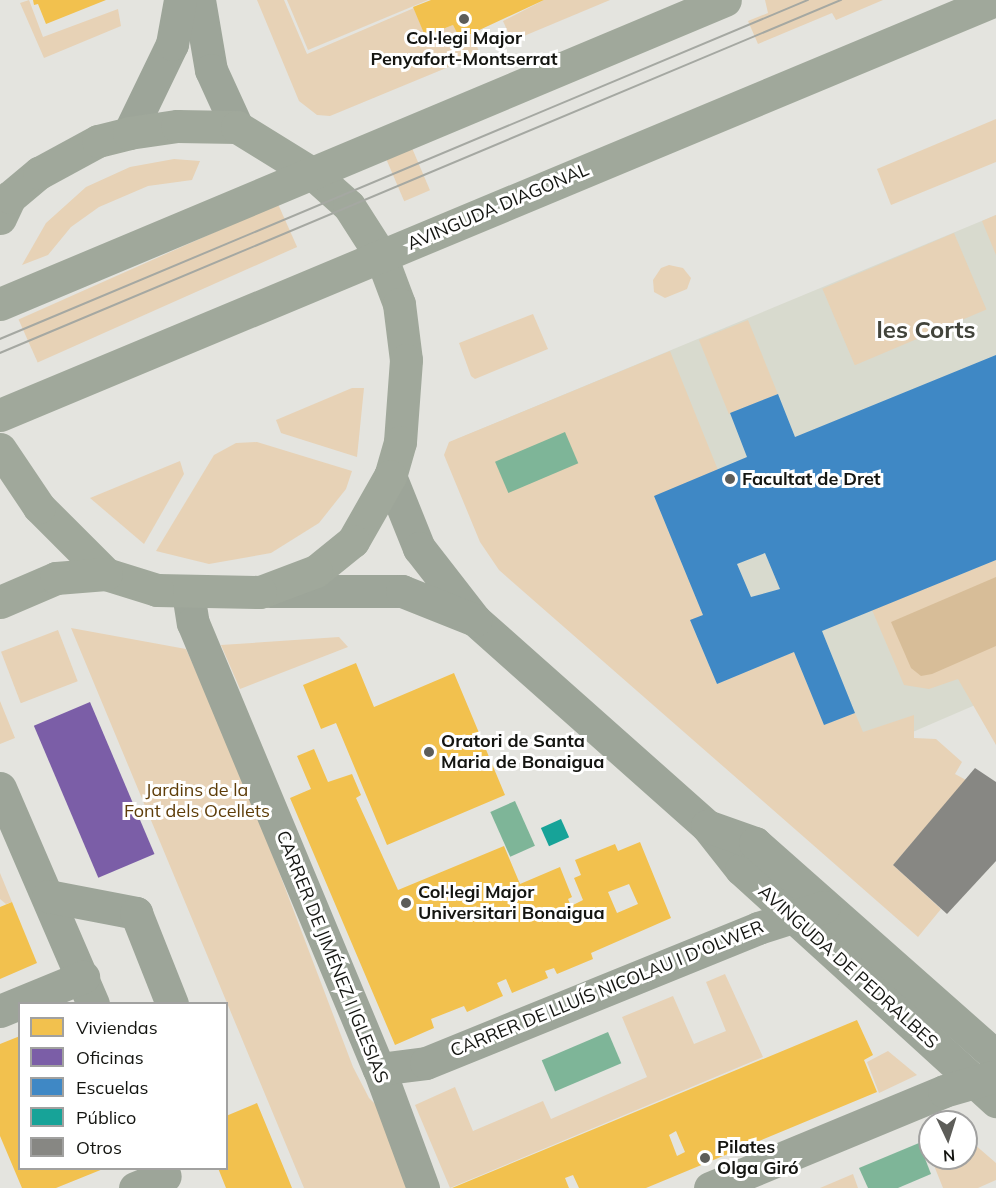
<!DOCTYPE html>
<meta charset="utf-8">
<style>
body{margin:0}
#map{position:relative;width:996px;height:1188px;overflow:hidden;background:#e4e4df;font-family:Mulish,sans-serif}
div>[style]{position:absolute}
.built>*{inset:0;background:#d8dace}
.green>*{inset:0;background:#e7d2b6;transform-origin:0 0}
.forest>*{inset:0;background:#d7bd98}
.water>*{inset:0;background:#7eb598;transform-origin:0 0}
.homes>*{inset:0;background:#f2c14e}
.offices>*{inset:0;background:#7b5ea7;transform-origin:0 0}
.schools>*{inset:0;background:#3f88c5}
.public>*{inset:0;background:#17a398;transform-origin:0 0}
.building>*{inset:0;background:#878783}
.minor>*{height:33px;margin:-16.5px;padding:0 16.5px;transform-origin:16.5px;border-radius:16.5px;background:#9da599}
.major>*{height:33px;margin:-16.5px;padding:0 16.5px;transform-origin:16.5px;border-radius:16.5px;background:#a0a89b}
.tram>*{height:1.5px;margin:-0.75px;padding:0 0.75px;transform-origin:0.75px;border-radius:0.75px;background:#a5a8a2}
.dots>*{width:16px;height:16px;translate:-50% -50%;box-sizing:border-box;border:3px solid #fff;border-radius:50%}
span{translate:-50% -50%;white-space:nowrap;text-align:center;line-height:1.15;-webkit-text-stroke:6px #fff;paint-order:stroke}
.poi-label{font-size:18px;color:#141511;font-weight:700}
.left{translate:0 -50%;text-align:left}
.street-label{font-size:18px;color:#141511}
.park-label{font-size:18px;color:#5e3d09}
.district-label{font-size:24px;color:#42443b;font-weight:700}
.legend{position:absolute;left:18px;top:1002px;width:210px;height:168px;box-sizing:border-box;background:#fff;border:2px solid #a1a1a0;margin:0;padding:8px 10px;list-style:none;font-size:18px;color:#141511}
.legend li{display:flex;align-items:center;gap:12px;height:30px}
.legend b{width:30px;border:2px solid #a1a1a0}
.north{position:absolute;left:918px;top:1110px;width:60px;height:60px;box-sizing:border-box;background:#fff;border:2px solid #a1a1a0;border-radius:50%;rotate:176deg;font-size:16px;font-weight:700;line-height:24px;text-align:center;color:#141511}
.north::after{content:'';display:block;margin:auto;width:21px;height:27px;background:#5d5d59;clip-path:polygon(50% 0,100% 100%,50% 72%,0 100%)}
</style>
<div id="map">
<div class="built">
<div style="clip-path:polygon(996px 215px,996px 696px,760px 798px,457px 439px)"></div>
</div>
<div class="green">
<div style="clip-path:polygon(29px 0,43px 37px,118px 9px,121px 26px,44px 58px,20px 3px)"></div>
<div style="clip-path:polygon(257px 0,284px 0,307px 54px,414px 8px,425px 36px,453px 25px,460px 39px,472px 34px,480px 54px,330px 116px,317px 115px,299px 101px)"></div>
<div style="clip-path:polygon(287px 0,428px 0,308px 50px)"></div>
<div style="clip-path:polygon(544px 0,610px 0,512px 41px,503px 21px)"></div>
<div style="clip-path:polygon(765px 0,883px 0,836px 20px,832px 13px,758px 44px,748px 21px,768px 13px)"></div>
<div style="clip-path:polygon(996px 119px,996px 162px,891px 205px,877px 169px)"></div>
<div style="left:412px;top:148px;width:46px;height:28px;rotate:67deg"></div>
<div style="clip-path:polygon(174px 159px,200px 161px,192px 180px,148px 186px,99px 207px,71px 227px,48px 255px,22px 265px,46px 223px,86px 187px,130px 167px)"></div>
<div style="left:278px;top:204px;width:47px;height:284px;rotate:66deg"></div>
<div style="clip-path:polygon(996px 215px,996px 255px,982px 221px)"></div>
<div style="left:954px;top:233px;width:83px;height:143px;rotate:67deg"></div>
<div style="clip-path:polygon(669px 265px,683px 268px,691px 278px,687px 289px,665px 298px,654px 292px,653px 280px,661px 268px)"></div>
<div style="clip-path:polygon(533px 314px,548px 349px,475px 379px,471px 376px,459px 343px)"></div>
<div style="left:748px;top:320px;width:80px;height:53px;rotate:68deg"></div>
<div style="clip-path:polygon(670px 351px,720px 475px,654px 496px,703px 615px,690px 621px,717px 684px,794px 652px,824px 725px,855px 713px,863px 732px,914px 715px,914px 738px,936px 739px,962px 762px,955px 774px,966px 780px,893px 865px,941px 909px,918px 937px,499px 570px,480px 542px,444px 455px,449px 442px)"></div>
<div style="clip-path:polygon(352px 388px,364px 388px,357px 457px,281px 433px,276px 420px)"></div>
<div style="clip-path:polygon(257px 442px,352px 471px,346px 489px,319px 523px,271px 553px,209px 564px,156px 551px,214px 455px,236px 443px)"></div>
<div style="clip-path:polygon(180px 461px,184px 474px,144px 544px,90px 498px)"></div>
<div style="clip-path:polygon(996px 560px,996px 745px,958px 679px,929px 689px,904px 685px,872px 610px)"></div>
<div style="clip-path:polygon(71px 628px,186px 649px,241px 772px,353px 1067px,369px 1098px,402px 1130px,423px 1188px,304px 1188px)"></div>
<div style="left:58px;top:630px;width:55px;height:61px;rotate:69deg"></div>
<div style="clip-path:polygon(339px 637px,348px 647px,240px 689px,221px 645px)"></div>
<div style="clip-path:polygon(0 701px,15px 738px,0 744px)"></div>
<div style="clip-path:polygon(0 873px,12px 902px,6px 904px,0 899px)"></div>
<div style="clip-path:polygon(725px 974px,763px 1057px,450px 1188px,415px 1105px,455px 1087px,473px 1131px,543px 1101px,551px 1119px,647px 1077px,622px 1017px,673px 996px,694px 1044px,726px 1031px,706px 982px)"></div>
<div style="clip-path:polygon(888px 1051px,917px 1075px,879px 1093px,867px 1062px)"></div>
<div style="clip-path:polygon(966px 1137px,996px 1163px,996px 1180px,978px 1188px,943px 1188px,931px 1158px,966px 1158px)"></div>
<div style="clip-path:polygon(853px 1174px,858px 1188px,820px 1188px)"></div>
</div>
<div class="forest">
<div style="clip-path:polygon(996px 577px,996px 646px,932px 674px,921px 676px,911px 668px,891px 622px)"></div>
</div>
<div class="water">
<div style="left:565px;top:432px;width:34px;height:76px;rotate:67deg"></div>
<div style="left:515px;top:801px;width:49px;height:27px;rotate:66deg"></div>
<div style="left:608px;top:1032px;width:34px;height:72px;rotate:67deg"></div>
<div style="clip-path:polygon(919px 1143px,931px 1174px,898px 1188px,868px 1188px,859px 1168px)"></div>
</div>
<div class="homes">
<div style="clip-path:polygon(33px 0,106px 0,46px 24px,38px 4px,34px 5px)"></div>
<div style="clip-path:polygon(431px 0,544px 0,460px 39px,453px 25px,425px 36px,413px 7px)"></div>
<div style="clip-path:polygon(356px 663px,374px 707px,454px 673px,505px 795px,387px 845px,336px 723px,321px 729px,303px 685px)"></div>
<div style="clip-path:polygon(evenodd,314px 749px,328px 782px,352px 774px,361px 795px,356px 798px,398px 890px,504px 846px,520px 884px,560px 867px,572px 897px,568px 899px,571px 906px,583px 900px,574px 878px,581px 875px,575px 860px,615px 844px,618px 851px,640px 842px,671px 918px,591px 953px,593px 959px,557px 974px,554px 968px,545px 971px,548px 978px,512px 993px,506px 979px,497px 983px,503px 996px,467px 1012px,464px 1006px,431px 1019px,434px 1028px,395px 1045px,290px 798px,311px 789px,297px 756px,314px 749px,629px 884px,638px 904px,617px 913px,608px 892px,629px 884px)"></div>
<div style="clip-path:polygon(12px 902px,37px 963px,0 979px,0 907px)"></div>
<div style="clip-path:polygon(evenodd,857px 1020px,873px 1055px,864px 1060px,877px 1092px,646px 1188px,579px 1188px,573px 1175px,565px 1178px,569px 1188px,452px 1188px,857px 1020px,676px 1131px,685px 1152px,677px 1156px,669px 1135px,676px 1131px)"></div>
<div style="clip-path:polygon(20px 1036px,20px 1168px,103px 1169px,56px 1188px,22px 1188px,0 1136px,0 1044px)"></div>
<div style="clip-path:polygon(257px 1103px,288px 1178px,292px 1188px,226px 1188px,218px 1168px,226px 1168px,226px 1116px)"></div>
</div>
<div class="offices">
<div style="left:90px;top:702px;width:165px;height:61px;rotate:67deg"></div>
</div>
<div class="schools">
<div style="clip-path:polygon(evenodd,996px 355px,996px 560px,822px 631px,855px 713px,824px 725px,794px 652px,717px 684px,690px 620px,703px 615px,654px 496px,747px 457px,730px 413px,778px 394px,795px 437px,996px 355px,765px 553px,780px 589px,751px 597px,737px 564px,765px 553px)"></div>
</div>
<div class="public">
<div style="left:561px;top:819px;width:20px;height:22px;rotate:66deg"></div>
</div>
<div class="building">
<div style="clip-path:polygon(975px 768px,996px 782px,996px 861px,947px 914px,893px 865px)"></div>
</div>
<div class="minor">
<div style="left:199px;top:0;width:71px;rotate:80.3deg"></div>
<div style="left:211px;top:70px;width:63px;rotate:65.5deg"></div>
<div style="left:129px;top:133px;width:99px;rotate:-64.2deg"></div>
<div style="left:172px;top:44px;width:45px;rotate:-79.7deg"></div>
<div style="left:390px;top:476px;width:78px;rotate:68.1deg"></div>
<div style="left:419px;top:548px;width:91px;rotate:52.1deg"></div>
<div style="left:475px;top:620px;width:310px;rotate:41.6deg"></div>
<div style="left:707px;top:826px;width:55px;rotate:51.7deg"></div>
<div style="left:741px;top:869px;width:345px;rotate:42.3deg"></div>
<div style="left:270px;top:591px;width:132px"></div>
<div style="left:402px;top:591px;width:79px;rotate:21.7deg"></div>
<div style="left:188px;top:593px;width:30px;rotate:81deg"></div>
<div style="left:193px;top:623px;width:483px;rotate:67.4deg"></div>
<div style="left:379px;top:1069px;width:127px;rotate:69.7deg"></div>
<div style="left:0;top:788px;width:235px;rotate:66.7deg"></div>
<div style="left:707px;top:826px;width:51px;rotate:19.5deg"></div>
<div style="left:755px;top:843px;width:322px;rotate:41.5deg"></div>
<div style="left:48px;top:896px;width:90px;rotate:10.9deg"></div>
<div style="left:136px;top:913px;width:98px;rotate:68.4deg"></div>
<div style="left:0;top:1011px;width:90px;rotate:-22.3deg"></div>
<div style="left:379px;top:1069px;width:47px;rotate:-7.3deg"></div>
<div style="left:426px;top:1063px;width:358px;rotate:-22.1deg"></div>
<div style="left:758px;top:928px;width:69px;rotate:-17.7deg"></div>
<div style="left:135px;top:1188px;width:32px;rotate:-22deg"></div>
<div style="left:710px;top:1188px;width:253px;rotate:-22.5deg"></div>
<div style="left:944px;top:1091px;width:50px;rotate:-16.3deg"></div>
</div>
<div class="major">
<div style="left:0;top:218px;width:23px;rotate:-65deg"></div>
<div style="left:10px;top:197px;width:38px;rotate:-40deg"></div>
<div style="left:39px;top:173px;width:67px;rotate:-28.5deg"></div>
<div style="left:98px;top:141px;width:32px;rotate:-14deg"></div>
<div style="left:129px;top:133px;width:49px;rotate:-8.3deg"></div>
<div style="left:177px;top:126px;width:60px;rotate:1deg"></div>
<div style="left:237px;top:127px;width:89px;rotate:31.7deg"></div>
<div style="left:313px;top:174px;width:48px;rotate:41.6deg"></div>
<div style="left:349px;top:206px;width:59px;rotate:57.4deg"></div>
<div style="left:381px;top:256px;width:51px;rotate:69.4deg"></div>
<div style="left:399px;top:304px;width:56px;rotate:82.9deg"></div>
<div style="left:406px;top:360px;width:82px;rotate:94.2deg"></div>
<div style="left:400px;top:442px;width:35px;rotate:106deg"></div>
<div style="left:390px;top:476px;width:75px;rotate:119.6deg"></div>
<div style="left:353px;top:541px;width:48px;rotate:141deg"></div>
<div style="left:316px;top:571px;width:60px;rotate:159.4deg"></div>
<div style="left:260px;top:592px;width:103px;rotate:-178.9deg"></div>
<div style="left:157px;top:590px;width:53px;rotate:-162.6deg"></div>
<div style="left:106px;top:574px;width:95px;rotate:-135deg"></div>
<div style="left:39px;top:507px;width:70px;rotate:-123.9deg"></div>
<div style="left:0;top:304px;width:786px;rotate:-22.75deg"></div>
<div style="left:0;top:415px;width:1078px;rotate:-22.64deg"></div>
<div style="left:0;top:602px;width:61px;rotate:-23.2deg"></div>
<div style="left:56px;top:578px;width:50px;rotate:-4.6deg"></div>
</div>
<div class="tram">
<div style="left:0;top:339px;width:876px;rotate:-22.76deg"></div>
<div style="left:0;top:353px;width:912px;rotate:-22.77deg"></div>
</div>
<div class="dots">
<div style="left:464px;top:19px;background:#5d5d59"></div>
<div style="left:730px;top:479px;background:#5d5d59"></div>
<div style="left:429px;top:752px;background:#5d5d59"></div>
<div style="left:406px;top:903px;background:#5d5d59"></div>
<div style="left:705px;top:1158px;background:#5d5d59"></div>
</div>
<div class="poi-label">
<span style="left:464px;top:49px">Col·legi Major<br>Penyafort-Montserrat</span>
<span class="left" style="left:742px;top:479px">Facultat de Dret</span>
<span class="left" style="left:441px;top:752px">Oratori de Santa<br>Maria de Bonaigua</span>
<span class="left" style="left:418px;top:903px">Col·legi Major<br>Universitari Bonaigua</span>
<span class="left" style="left:717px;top:1158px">Pilates<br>Olga Giró</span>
</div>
<div class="street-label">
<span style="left:498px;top:207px;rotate:-23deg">AVINGUDA DIAGONAL</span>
<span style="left:332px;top:957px;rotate:68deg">CARRER DE JIMÉNEZ I IGLESIAS</span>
<span style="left:848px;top:967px;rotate:42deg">AVINGUDA DE PEDRALBES</span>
<span style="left:607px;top:989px;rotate:-22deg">CARRER DE LLUÍS NICOLAU I D'OLWER</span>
</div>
<div class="park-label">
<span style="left:197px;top:801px">Jardins de la<br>Font dels Ocellets</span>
</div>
<div class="district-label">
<span style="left:926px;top:330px">les Corts</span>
</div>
<ul class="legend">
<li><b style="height:16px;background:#f2c14e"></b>Viviendas</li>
<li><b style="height:16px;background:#7b5ea7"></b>Oficinas</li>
<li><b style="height:16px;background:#3f88c5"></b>Escuelas</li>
<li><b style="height:16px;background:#17a398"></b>Público</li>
<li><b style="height:16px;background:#878783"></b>Otros</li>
</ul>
<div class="north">N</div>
</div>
